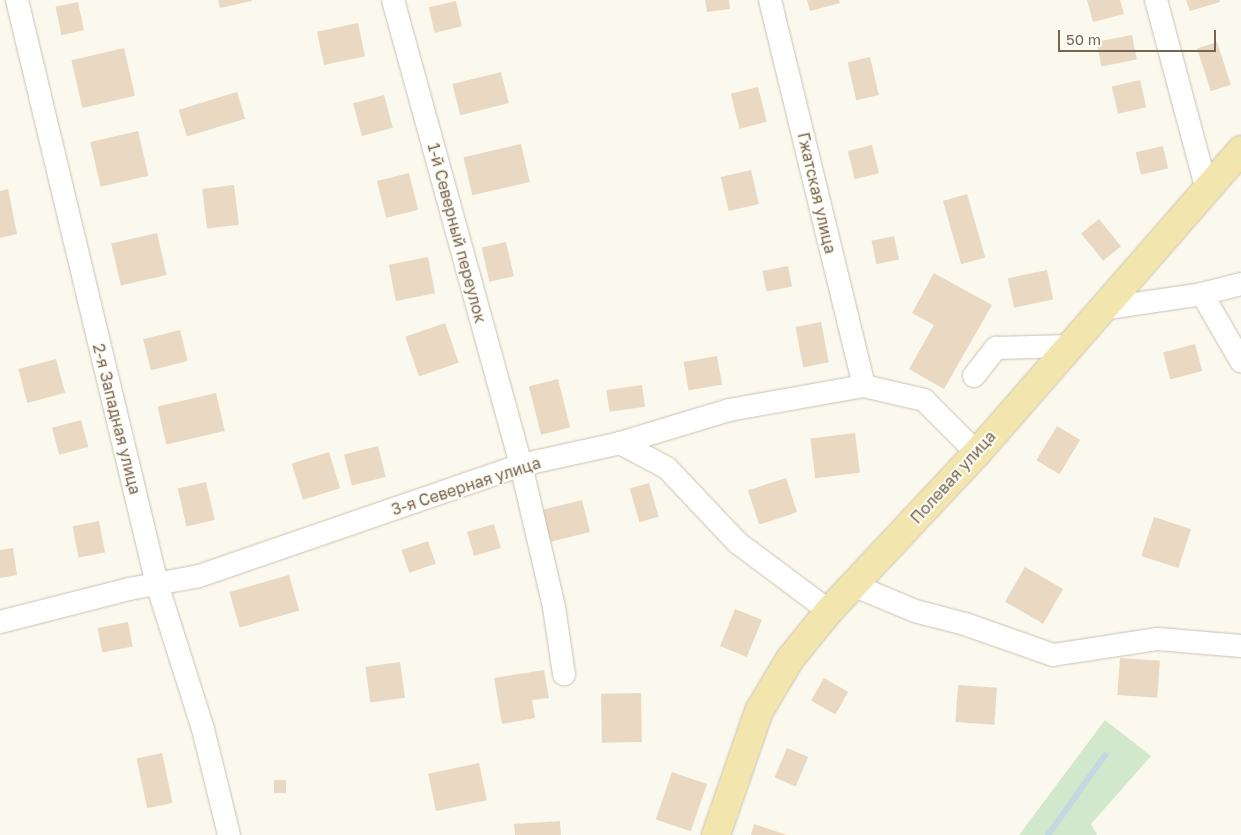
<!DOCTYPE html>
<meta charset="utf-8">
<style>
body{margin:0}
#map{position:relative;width:1241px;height:835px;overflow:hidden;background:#fbf8ed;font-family:"Golos Text",sans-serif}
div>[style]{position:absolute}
.green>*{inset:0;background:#d2e8cc}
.stream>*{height:6px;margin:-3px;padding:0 3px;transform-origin:3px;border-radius:3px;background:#c3d8e3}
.building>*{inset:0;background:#e9d9c3;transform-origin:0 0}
.roads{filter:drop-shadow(0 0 1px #cbc1b1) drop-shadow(0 0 1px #cbc1b1)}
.minor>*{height:22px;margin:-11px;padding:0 11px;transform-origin:11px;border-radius:11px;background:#fff}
.major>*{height:28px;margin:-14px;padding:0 14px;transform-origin:14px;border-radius:14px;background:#f2e6ae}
span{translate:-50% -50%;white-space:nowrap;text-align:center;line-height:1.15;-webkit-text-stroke:4px #fefcf4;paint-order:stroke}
.street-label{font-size:16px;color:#756552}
.scale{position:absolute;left:1058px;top:30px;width:158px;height:22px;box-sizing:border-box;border:2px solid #756552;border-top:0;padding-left:6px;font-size:15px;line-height:18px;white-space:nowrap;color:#756552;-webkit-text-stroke:4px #fefcf4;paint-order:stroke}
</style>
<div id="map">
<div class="green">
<div style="clip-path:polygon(1105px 720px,1151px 756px,1091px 824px,1097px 835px,1019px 835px)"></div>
</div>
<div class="stream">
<div style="left:1048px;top:835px;width:98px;rotate:-54.5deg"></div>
</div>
<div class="building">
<div style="clip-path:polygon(218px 0,252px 0,252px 1px,220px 8px)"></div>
<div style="clip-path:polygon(705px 0,729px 0,730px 9px,707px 12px)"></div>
<div style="clip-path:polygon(807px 0,839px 0,840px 3px,810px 11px)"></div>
<div style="clip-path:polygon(1087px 0,1120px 0,1124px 14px,1093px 22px)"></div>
<div style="clip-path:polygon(1186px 0,1220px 0,1220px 2px,1190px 11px)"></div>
<div style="left:456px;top:1px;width:26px;height:28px;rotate:77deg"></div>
<div style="left:78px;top:2px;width:29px;height:23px;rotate:78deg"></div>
<div style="left:358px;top:23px;width:34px;height:42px;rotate:78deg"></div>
<div style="left:1132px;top:35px;width:25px;height:36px;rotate:79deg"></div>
<div style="left:1217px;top:42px;width:45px;height:21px;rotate:72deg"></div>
<div style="left:124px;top:48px;width:49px;height:54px;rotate:77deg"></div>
<div style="left:870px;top:57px;width:39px;height:23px;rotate:77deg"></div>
<div style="left:501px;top:72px;width:32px;height:50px;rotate:76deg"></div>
<div style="left:1140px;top:80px;width:28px;height:29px;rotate:77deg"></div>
<div style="left:758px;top:87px;width:36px;height:28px;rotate:76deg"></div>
<div style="left:237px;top:92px;width:28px;height:61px;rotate:73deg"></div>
<div style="left:384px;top:95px;width:34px;height:32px;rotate:75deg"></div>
<div style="left:138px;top:131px;width:46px;height:49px;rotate:77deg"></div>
<div style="left:521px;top:144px;width:39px;height:59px;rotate:77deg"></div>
<div style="left:872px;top:145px;width:29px;height:25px;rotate:76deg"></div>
<div style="left:1163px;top:146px;width:23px;height:28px;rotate:77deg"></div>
<div style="left:751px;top:170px;width:35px;height:31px;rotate:77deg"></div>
<div style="left:409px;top:173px;width:38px;height:33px;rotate:76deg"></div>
<div style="left:234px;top:185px;width:40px;height:32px;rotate:83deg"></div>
<div style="clip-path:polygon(8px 189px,17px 234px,0 238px,0 191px)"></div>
<div style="left:967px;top:194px;width:66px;height:25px;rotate:74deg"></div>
<div style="left:1099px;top:219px;width:35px;height:23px;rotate:51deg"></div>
<div style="left:157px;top:233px;width:43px;height:47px;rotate:77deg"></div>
<div style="left:894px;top:236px;width:24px;height:23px;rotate:78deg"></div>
<div style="left:506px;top:242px;width:35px;height:25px;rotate:77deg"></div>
<div style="left:428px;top:257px;width:37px;height:40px;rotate:79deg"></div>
<div style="left:788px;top:266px;width:21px;height:26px;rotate:79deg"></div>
<div style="left:1047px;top:270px;width:30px;height:40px;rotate:78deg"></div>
<div style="clip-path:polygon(934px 273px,992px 305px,944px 389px,909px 369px,934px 325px,912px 313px)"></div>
<div style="left:821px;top:322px;width:41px;height:26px;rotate:79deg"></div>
<div style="left:445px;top:323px;width:42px;height:42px;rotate:71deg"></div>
<div style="left:180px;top:330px;width:32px;height:38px;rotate:76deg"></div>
<div style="left:1195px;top:344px;width:28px;height:33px;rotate:75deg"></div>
<div style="left:717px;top:356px;width:29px;height:34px;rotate:80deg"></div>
<div style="left:56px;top:359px;width:35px;height:39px;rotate:75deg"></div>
<div style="left:558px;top:379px;width:50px;height:30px;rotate:76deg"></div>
<div style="left:642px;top:385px;width:22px;height:36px;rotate:82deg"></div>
<div style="left:216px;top:393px;width:39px;height:60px;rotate:77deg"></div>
<div style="left:81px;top:420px;width:28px;height:30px;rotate:75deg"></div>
<div style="left:1057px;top:426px;width:27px;height:40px;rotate:31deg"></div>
<div style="left:855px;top:433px;width:40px;height:45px;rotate:83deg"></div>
<div style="left:378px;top:446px;width:32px;height:35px;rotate:76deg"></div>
<div style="left:329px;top:452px;width:38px;height:39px;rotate:73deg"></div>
<div style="left:786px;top:478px;width:36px;height:40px;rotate:72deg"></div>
<div style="left:206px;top:482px;width:39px;height:29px;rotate:77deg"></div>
<div style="left:649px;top:483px;width:35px;height:20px;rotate:74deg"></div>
<div style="left:582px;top:500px;width:33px;height:42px;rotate:76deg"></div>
<div style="left:1154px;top:517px;width:39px;height:41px;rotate:18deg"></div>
<div style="left:99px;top:521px;width:32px;height:27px;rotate:79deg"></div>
<div style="left:494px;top:524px;width:25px;height:28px;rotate:74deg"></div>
<div style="left:428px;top:541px;width:24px;height:28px;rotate:71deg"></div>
<div style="clip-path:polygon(13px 548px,17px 575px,0 578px,0 550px)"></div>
<div style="left:1025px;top:567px;width:44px;height:40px;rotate:30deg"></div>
<div style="left:289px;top:575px;width:37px;height:62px;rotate:74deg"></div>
<div style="left:735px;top:609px;width:29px;height:40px;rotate:22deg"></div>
<div style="left:128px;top:622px;width:25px;height:31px;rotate:79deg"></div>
<div style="left:1120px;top:658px;width:40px;height:37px;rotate:4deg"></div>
<div style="left:400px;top:662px;width:36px;height:35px;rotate:82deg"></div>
<div style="clip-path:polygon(544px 670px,549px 698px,532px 700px,535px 718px,502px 724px,494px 678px)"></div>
<div style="left:824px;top:678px;width:28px;height:26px;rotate:30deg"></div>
<div style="left:958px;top:685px;width:39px;height:37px;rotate:4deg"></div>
<div style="left:641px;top:693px;width:49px;height:40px;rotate:89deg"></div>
<div style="left:787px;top:748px;width:23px;height:32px;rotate:23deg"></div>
<div style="left:162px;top:753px;width:51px;height:26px;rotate:78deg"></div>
<div style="left:479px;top:763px;width:38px;height:52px;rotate:78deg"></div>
<div style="left:672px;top:772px;width:37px;height:50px;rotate:19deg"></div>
<div style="left:274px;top:780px;width:12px;height:13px"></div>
<div style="clip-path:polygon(560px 821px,561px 835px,515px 835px,514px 824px)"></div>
<div style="clip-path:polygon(754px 824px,787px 835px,751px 835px)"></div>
</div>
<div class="roads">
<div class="minor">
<div style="left:17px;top:0;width:601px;rotate:76.52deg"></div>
<div style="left:157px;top:584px;width:152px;rotate:72.4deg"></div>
<div style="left:203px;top:729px;width:109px;rotate:76.2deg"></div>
<div style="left:393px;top:0;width:482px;rotate:74.6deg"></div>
<div style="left:521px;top:465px;width:146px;rotate:76.9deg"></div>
<div style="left:554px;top:607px;width:68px;rotate:81.5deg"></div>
<div style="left:770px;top:0;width:397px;rotate:76.3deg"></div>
<div style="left:1156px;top:0;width:197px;rotate:75deg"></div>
<div style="left:1202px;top:294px;width:78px;rotate:59.8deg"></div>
<div style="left:1101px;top:309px;width:102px;rotate:-8.4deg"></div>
<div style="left:1202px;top:294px;width:40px;rotate:-14.4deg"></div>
<div style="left:974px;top:376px;width:36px;rotate:-52deg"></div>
<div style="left:996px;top:348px;width:73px;rotate:-1.6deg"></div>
<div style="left:620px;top:443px;width:53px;rotate:28deg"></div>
<div style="left:667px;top:468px;width:103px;rotate:46.6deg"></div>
<div style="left:738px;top:543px;width:114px;rotate:36.8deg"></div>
<div style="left:853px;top:585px;width:67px;rotate:22.8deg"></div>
<div style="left:915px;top:611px;width:52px;rotate:14.6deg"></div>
<div style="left:965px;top:624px;width:93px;rotate:19.4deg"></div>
<div style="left:1053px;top:655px;width:106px;rotate:-8.7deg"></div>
<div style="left:1158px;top:639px;width:83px;rotate:4.8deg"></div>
<div style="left:0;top:622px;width:133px;rotate:-14.3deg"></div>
<div style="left:129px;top:589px;width:71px;rotate:-10.5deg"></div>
<div style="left:199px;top:576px;width:341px;rotate:-19deg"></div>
<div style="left:521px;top:465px;width:101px;rotate:-12.5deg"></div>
<div style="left:620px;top:443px;width:114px;rotate:-16.8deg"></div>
<div style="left:729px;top:410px;width:137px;rotate:-10.1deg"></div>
<div style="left:864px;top:386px;width:62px;rotate:13.1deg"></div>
<div style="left:924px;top:400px;width:75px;rotate:45deg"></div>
</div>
<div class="major">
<div style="left:716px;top:835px;width:131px;rotate:-70.9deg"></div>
<div style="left:759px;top:711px;width:61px;rotate:-59.2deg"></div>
<div style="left:790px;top:659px;width:62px;rotate:-50.9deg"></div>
<div style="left:829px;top:611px;width:216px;rotate:-46.9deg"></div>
<div style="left:977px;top:453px;width:402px;rotate:-48.9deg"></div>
</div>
</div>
<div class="street-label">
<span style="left:817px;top:193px;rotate:77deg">Гжатская улица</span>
<span style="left:457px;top:233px;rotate:75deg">1-й Северный переулок</span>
<span style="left:117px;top:419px;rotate:76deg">2-я Западная улица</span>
<span style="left:953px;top:477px;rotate:-48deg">Полевая улица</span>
<span style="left:466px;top:486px;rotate:-18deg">3-я Северная улица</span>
</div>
<div class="scale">50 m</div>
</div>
